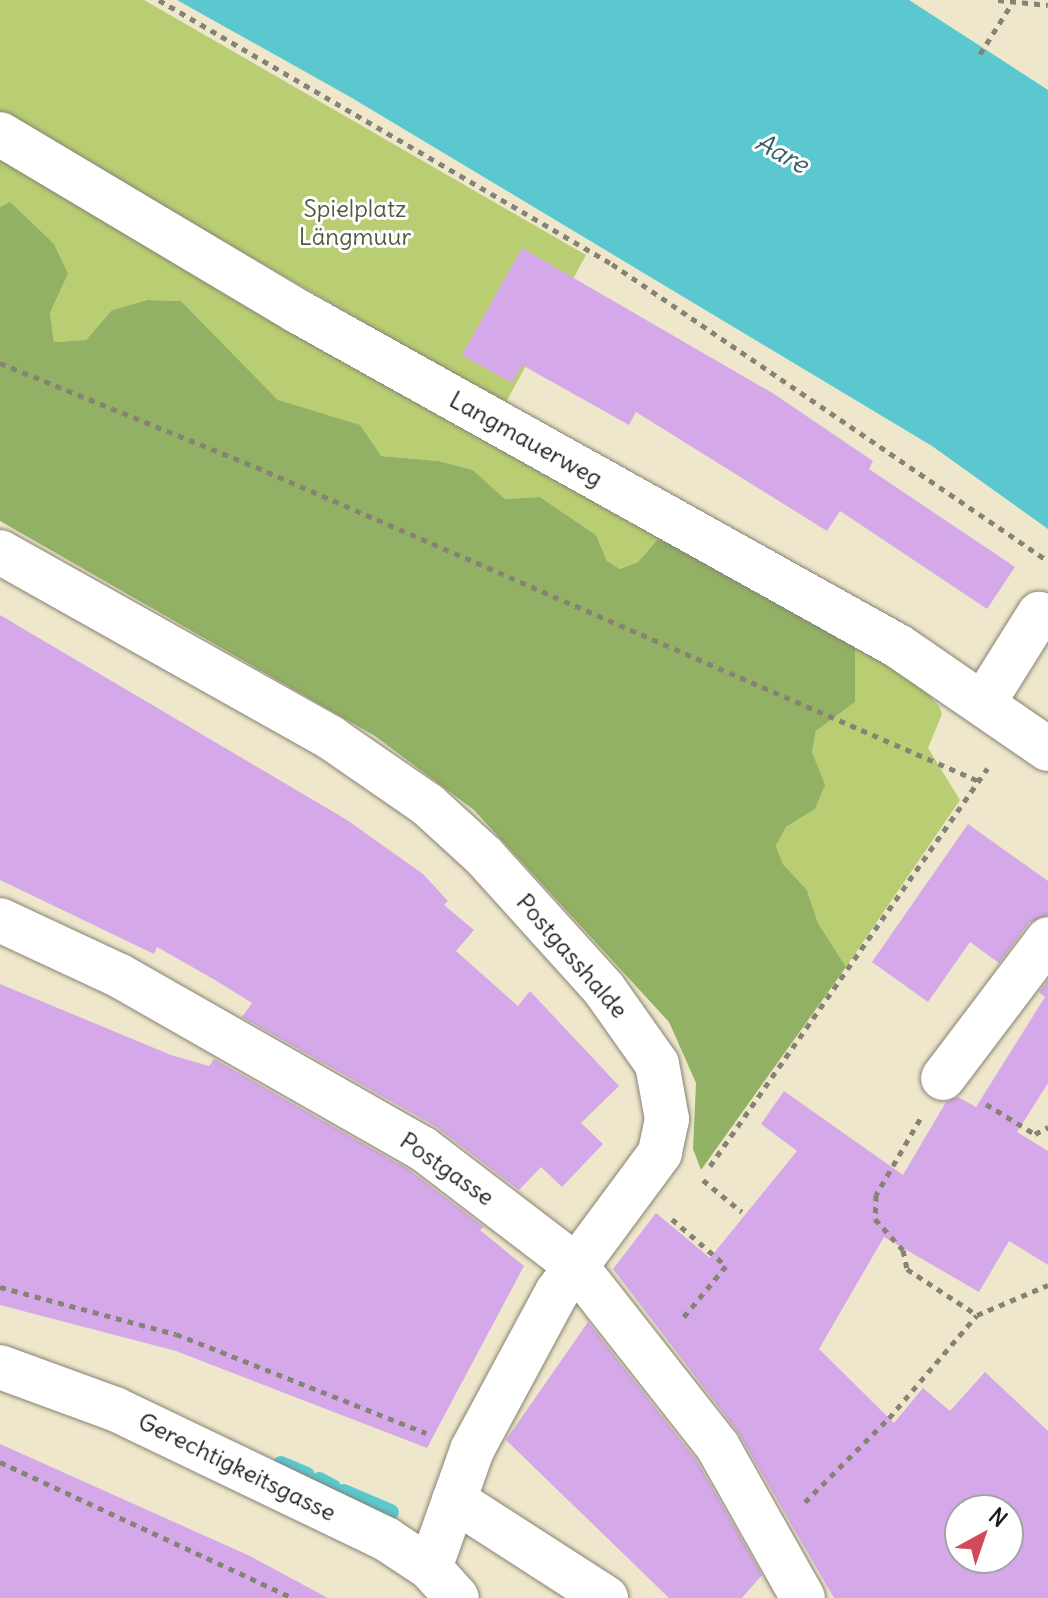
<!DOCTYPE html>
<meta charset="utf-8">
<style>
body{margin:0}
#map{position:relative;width:1048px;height:1598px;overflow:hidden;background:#efe7cb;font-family:Delius,sans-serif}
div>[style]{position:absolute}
.green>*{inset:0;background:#b9ce72}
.forest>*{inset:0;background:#92b164}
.water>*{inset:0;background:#5bc8d0}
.stream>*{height:16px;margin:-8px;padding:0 8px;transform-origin:8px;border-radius:8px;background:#5bc8d0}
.building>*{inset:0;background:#d5a9e9}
.path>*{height:5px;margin-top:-2.5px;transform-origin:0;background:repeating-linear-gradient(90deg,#868274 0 6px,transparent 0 12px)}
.roads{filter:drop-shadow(0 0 2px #868274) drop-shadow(0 0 2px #868274)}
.minor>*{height:44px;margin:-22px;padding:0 22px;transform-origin:22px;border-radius:22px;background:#fff}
span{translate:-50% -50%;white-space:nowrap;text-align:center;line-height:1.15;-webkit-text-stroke:6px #fff;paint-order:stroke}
.park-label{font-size:24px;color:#535a3a}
.street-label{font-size:24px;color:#1c1c1c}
.water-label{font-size:26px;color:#356164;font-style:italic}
.north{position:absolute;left:944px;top:1494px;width:80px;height:80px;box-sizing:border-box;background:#fff;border:2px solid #a4a4a4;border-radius:50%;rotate:40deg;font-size:22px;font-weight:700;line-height:32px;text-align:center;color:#1c1c1c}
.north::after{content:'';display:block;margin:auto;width:28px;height:36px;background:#d1495b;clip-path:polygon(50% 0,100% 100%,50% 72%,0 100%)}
</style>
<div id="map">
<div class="green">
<div style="clip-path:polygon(0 0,144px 0,586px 255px,505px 404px,0 112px)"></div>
<div style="clip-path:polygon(0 155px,671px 540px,657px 540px,638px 562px,620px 569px,607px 561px,596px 535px,540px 497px,505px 499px,473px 470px,439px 461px,381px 456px,334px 417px,306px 413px,278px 400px,181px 301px,147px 300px,112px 310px,86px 340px,54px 342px,50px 313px,68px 274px,10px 203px,0 207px)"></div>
<div style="clip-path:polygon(855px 642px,911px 676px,939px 706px,942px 714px,928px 748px,960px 800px,846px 967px,818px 923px,807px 890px,783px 864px,776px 846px,786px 827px,815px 809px,824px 785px,812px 752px,816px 731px,855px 702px)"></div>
</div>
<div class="forest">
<div style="clip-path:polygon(10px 202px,54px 244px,68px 274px,50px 313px,54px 342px,86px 340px,112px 310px,147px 300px,181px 301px,278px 400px,360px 425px,381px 456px,439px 461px,473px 470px,505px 499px,540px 497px,596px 535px,607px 561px,620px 569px,638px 562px,657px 540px,671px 540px,855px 642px,855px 702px,816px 731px,812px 752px,825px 785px,815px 809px,786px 827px,776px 846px,783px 864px,807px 890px,818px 923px,846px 967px,701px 1170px,693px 1149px,696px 1083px,669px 1022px,474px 810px,375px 736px,0 521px,0 207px)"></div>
</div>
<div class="water">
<div style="clip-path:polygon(177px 0,909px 0,1048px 90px,1048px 529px,932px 446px,352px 98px)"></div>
</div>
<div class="stream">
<div style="left:281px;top:1464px;width:28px;rotate:23deg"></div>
<div style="left:319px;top:1480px;width:16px;rotate:27deg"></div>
<div style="left:344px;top:1492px;width:51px;rotate:23.1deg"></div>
</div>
<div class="building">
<div style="clip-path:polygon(522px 248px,774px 394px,873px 461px,869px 469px,1015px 567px,987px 609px,840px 511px,827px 531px,636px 412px,629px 425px,522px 365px,512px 383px,462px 355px)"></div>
<div style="clip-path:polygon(0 615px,347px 820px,423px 874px,448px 901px,444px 905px,474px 930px,456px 951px,518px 1006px,530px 991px,619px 1086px,581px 1123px,603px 1144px,562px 1187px,541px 1167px,519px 1190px,435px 1126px,242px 1017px,252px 1003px,215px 980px,157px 947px,154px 954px,0 880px)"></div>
<div style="clip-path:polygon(968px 824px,1048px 881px,1048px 915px,1029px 923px,999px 963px,970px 942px,928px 1002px,872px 962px)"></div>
<div style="clip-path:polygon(evenodd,1048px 980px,1048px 1083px,1017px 1132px,1048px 1151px,1048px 1265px,1009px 1241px,979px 1292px,884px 1237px,819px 1349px,894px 1423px,923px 1388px,950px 1411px,985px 1372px,1048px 1431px,1048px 1598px,834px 1598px,738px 1432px,613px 1269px,656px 1213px,710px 1258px,797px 1151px,761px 1124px,784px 1091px,903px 1175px,946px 1102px,958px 1097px,976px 1107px,1045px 997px,1039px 992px,1048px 980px,960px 1510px,1008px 1510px,1008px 1558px,960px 1558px,960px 1510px)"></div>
<div style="clip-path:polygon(0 984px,171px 1055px,209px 1066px,214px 1059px,408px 1169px,484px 1227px,480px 1230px,524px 1266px,427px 1448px,176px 1351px,0 1305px)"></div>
<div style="clip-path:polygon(588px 1322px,697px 1461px,762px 1575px,742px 1598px,669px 1598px,506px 1440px)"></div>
<div style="clip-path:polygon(0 1444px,250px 1556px,328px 1598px,0 1598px)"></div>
</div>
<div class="path">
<div style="left:159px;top:0;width:524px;rotate:30.23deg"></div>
<div style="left:612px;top:264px;width:528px;rotate:34.26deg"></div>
<div style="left:998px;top:0;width:50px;rotate:5.7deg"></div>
<div style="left:980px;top:54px;width:58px;rotate:-57.7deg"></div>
<div style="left:0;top:363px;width:276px;rotate:22.1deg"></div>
<div style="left:256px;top:467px;width:788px;rotate:23.48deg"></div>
<div style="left:986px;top:1104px;width:57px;rotate:31.5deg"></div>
<div style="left:1035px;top:1134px;width:15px;rotate:-28deg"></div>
<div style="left:920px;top:1119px;width:88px;rotate:120.1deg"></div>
<div style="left:876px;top:1195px;width:24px;rotate:92deg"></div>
<div style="left:875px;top:1219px;width:42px;rotate:47.9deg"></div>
<div style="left:903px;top:1250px;width:19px;rotate:78deg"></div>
<div style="left:907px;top:1269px;width:84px;rotate:33.3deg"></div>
<div style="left:710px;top:1166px;width:485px;rotate:-55.1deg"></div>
<div style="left:703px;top:1180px;width:50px;rotate:39.4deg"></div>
<div style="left:672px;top:1219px;width:72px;rotate:41deg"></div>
<div style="left:726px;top:1266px;width:70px;rotate:129.8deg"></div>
<div style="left:0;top:1287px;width:182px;rotate:15deg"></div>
<div style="left:176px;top:1334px;width:269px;rotate:21.6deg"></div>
<div style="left:0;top:1462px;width:323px;rotate:24.9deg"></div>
<div style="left:805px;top:1502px;width:119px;rotate:-45deg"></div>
<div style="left:889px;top:1418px;width:135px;rotate:-49.5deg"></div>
<div style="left:977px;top:1315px;width:77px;rotate:-22.9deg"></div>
</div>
<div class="roads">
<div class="minor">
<div style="left:0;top:134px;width:346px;rotate:30.8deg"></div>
<div style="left:297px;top:311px;width:688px;rotate:29.14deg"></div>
<div style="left:898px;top:646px;width:182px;rotate:34.5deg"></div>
<div style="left:0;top:552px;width:380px;rotate:29.3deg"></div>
<div style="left:331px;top:738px;width:118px;rotate:34.6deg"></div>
<div style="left:428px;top:805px;width:76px;rotate:42.3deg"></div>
<div style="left:484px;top:856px;width:179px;rotate:47.9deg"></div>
<div style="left:604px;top:989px;width:92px;rotate:54.8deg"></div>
<div style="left:657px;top:1064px;width:56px;rotate:79.7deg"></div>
<div style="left:667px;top:1119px;width:35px;rotate:102deg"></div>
<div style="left:660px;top:1153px;width:173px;rotate:126.5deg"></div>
<div style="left:557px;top:1292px;width:179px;rotate:118.3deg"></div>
<div style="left:472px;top:1450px;width:125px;rotate:109.6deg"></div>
<div style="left:984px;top:702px;width:104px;rotate:-58deg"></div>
<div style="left:0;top:920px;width:132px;rotate:25deg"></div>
<div style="left:120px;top:976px;width:348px;rotate:29.7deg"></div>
<div style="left:422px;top:1148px;width:193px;rotate:37.4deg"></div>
<div style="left:575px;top:1265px;width:231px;rotate:51.8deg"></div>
<div style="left:718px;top:1447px;width:173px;rotate:60.6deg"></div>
<div style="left:943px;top:1078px;width:174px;rotate:-52.9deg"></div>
<div style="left:0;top:1367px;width:122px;rotate:20.1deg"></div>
<div style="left:115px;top:1409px;width:301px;rotate:25.6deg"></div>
<div style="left:386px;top:1539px;width:53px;rotate:33.4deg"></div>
<div style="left:430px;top:1568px;width:40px;rotate:48deg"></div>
<div style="left:454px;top:1500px;width:181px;rotate:32.8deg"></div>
</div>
</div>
<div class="park-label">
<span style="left:355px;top:223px">Spielplatz<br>Längmuur</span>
</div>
<div class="street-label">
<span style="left:526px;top:439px;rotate:29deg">Langmauerweg</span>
<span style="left:572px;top:956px;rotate:49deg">Postgasshalde</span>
<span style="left:447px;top:1169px;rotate:35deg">Postgasse</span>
<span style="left:237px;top:1467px;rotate:26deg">Gerechtigkeitsgasse</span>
</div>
<div class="water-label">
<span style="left:782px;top:153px;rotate:29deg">Aare</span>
</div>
<div class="north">N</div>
</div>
